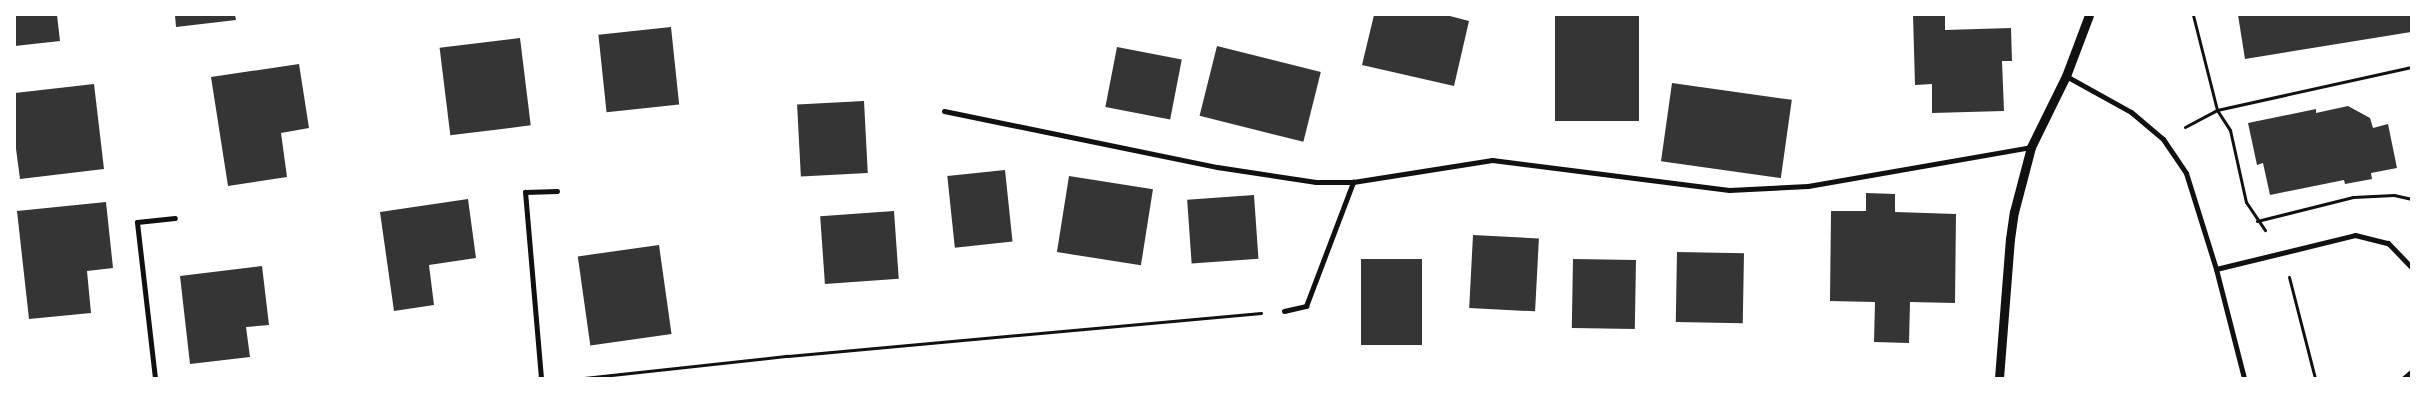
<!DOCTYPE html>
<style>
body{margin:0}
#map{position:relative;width:2426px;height:393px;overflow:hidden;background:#fff;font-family:"PT Sans Narrow",sans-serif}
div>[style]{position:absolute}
.building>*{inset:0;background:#353535;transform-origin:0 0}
.path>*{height:3px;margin:-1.5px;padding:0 1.5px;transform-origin:1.5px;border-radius:1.5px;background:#111}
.minor>*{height:5px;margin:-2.5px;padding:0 2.5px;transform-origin:2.5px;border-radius:2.5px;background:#111}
.tertiary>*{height:9px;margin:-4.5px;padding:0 4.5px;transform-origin:4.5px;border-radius:4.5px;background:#111}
span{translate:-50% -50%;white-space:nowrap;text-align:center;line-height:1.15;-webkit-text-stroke:4px #fff;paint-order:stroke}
.frame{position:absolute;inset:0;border:16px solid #fff;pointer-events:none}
</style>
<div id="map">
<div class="building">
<div style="clip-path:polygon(15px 15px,57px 15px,60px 41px,15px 46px)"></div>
<div style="clip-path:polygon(175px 15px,235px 15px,236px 20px,176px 27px)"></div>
<div style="clip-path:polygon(1374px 15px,1446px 15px,1469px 21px,1454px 86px,1362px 65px)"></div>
<div style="left:1555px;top:15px;width:84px;height:106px"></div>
<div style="clip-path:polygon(1913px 15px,1945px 15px,1945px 30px,2011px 28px,2012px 61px,2002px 61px,2004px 111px,1932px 113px,1932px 84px,1915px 85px)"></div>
<div style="clip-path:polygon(2238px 15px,2411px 15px,2411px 32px,2245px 59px)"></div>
<div style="left:671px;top:27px;width:78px;height:73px;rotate:84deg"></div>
<div style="left:520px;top:38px;width:88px;height:81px;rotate:83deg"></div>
<div style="left:1217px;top:46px;width:107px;height:72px;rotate:14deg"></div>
<div style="left:1117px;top:47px;width:66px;height:61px;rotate:11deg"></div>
<div style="clip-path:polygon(299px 64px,309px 128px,281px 133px,287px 177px,228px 186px,211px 77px)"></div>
<div style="left:1672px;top:83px;width:121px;height:79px;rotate:8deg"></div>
<div style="clip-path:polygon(94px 84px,104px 169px,20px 179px,15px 141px,15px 93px)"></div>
<div style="left:864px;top:101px;width:72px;height:67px;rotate:87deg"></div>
<div style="clip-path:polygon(2348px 106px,2370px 118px,2373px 128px,2388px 124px,2397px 168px,2371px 173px,2372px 179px,2345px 184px,2344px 180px,2270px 195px,2263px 163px,2257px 165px,2248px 123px,2316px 109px,2316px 113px)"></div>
<div style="left:1005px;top:170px;width:72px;height:58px;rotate:84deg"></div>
<div style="left:1069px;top:176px;width:85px;height:77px;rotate:9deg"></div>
<div style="clip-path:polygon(1866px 193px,1895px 194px,1895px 212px,1956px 214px,1955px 303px,1910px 302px,1909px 343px,1874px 342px,1875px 302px,1830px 301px,1831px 211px,1866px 211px)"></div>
<div style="left:1254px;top:195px;width:64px;height:67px;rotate:86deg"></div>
<div style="clip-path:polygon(468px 199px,476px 258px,429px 265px,434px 305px,394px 311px,380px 212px)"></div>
<div style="clip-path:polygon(106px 202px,113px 268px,87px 271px,91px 313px,29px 319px,17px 211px)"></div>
<div style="left:894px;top:211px;width:68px;height:74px;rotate:86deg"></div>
<div style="left:1473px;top:235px;width:66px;height:73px;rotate:3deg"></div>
<div style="left:659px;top:245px;width:90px;height:82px;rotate:82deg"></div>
<div style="left:1677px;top:252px;width:67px;height:70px;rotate:1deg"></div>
<div style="left:1361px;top:259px;width:61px;height:86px"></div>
<div style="left:1573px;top:259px;width:63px;height:69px;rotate:1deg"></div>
<div style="clip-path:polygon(262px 266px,269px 325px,246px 327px,250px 357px,190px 364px,180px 276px)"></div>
</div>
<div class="path">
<div style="left:2193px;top:15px;width:98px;rotate:75.8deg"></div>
<div style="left:2217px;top:110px;width:24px;rotate:57deg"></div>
<div style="left:2230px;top:130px;width:74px;rotate:77.5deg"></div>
<div style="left:2246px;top:202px;width:34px;rotate:56deg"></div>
<div style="left:2185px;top:127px;width:36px;rotate:-28deg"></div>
<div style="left:2217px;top:110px;width:199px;rotate:-12.5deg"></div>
<div style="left:2257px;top:221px;width:99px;rotate:-14deg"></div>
<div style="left:2353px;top:197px;width:41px;rotate:-2.8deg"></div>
<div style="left:2394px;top:195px;width:17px;rotate:13deg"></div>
<div style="left:2289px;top:277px;width:104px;rotate:75.6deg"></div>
<div style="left:584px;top:378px;width:205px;rotate:-6.2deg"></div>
<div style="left:788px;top:356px;width:475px;rotate:-5.2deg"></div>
</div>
<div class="minor">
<div style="left:2066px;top:76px;width:74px;rotate:29deg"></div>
<div style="left:2131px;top:112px;width:42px;rotate:40.2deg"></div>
<div style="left:2163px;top:139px;width:41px;rotate:55.9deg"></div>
<div style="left:2186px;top:173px;width:101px;rotate:72.6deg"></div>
<div style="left:2216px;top:269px;width:113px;rotate:75.6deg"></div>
<div style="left:944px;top:111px;width:279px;rotate:11.6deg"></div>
<div style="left:1217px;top:167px;width:100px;rotate:8.6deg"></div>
<div style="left:1316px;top:182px;width:37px"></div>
<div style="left:1353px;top:182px;width:141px;rotate:-9deg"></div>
<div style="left:1492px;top:160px;width:239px;rotate:7.2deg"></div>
<div style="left:1729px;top:190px;width:79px;rotate:-2.9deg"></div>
<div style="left:1808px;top:186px;width:226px;rotate:-9.9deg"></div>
<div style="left:2216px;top:269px;width:143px;rotate:-13.7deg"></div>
<div style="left:2355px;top:235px;width:34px;rotate:14deg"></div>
<div style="left:2388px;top:243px;width:33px;rotate:46deg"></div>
<div style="left:1284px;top:311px;width:23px;rotate:-13deg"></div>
<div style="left:1306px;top:306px;width:133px;rotate:-69.2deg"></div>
<div style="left:155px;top:378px;width:157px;rotate:-96.6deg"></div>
<div style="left:137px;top:222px;width:38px;rotate:-6deg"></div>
<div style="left:541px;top:378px;width:187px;rotate:-94.9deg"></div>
<div style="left:525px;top:192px;width:32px;rotate:-2deg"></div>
<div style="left:2404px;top:378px;width:9px;rotate:-41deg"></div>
</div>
<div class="tertiary">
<div style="left:1999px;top:378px;width:139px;rotate:-85.5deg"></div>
<div style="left:2010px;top:239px;width:27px;rotate:-82deg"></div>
<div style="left:2014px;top:212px;width:67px;rotate:-75.3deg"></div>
<div style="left:2031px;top:147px;width:79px;rotate:-63.8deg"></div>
<div style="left:2066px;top:76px;width:65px;rotate:-69.3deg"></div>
</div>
<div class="frame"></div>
</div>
